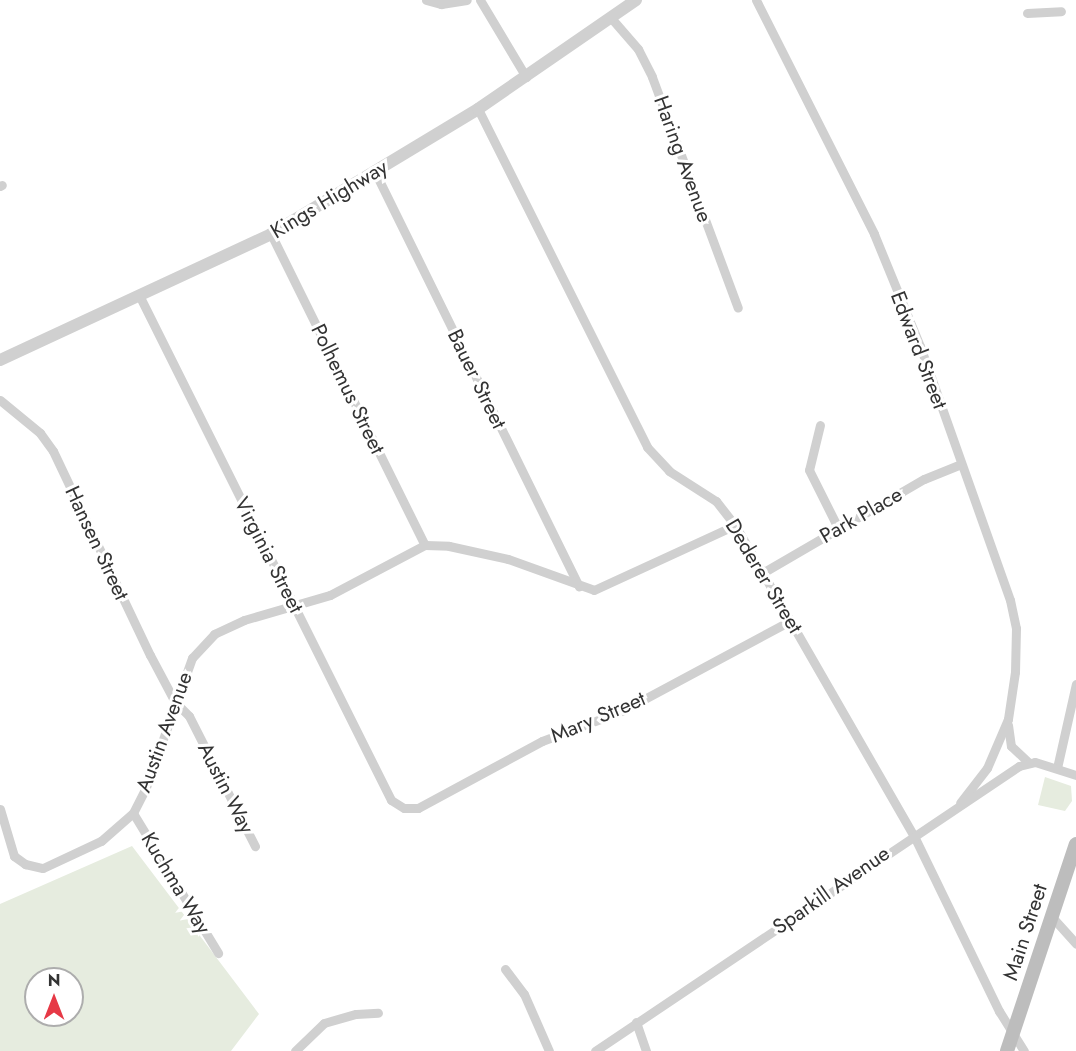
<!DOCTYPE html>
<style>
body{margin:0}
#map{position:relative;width:1076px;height:1051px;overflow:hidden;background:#fff;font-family:Jost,sans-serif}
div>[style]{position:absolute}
.green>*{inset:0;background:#e6ecdf}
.minor>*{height:9px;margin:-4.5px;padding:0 4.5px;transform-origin:4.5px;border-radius:4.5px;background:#d0d0d0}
.tertiary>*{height:12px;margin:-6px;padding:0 6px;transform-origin:6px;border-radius:6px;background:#d0d0d0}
.secondary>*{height:14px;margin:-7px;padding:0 7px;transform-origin:7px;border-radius:7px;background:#bdbdbd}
span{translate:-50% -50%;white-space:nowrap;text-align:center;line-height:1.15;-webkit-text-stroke:6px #fff;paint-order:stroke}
.street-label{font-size:21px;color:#333}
.north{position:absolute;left:24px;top:967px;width:60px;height:60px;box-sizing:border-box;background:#fff;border:2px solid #adadad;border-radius:50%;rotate:0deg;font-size:16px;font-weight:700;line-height:24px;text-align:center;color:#333}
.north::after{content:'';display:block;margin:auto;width:21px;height:27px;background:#e63946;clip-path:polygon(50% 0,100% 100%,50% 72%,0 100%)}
</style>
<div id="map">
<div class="green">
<div style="clip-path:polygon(1045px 777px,1071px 786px,1072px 801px,1065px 811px,1038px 805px)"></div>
<div style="clip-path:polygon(evenodd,132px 846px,259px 1014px,231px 1051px,0 1051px,0 904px,132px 846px,36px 979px,72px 979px,72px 1015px,36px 1015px,36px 979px)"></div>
</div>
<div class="minor">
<div style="left:426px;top:0;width:16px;rotate:15deg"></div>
<div style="left:441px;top:4px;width:26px;rotate:-9deg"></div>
<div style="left:480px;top:0;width:90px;rotate:59.1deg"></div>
<div style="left:756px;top:0;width:262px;rotate:63.2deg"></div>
<div style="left:874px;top:234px;width:121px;rotate:67.7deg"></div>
<div style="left:920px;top:346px;width:269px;rotate:70.5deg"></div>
<div style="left:1010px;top:600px;width:29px;rotate:78deg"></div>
<div style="left:1016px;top:628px;width:44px;rotate:91.3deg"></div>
<div style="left:1015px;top:672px;width:48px;rotate:98.5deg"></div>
<div style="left:1008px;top:719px;width:53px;rotate:113.2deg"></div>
<div style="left:987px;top:768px;width:44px;rotate:127.6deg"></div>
<div style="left:1027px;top:13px;width:34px;rotate:-3deg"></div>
<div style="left:612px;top:19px;width:40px;rotate:49deg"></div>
<div style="left:638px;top:49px;width:31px;rotate:63deg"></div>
<div style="left:652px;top:77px;width:246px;rotate:69.6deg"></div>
<div style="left:478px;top:109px;width:378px;rotate:63.4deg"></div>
<div style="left:647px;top:447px;width:33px;rotate:47deg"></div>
<div style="left:669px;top:471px;width:56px;rotate:32.6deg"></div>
<div style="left:716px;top:501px;width:31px;rotate:52deg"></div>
<div style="left:735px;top:525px;width:357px;rotate:60.1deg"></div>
<div style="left:913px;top:834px;width:197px;rotate:64.1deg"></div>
<div style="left:999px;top:1011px;width:47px;rotate:58deg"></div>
<div style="left:375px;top:172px;width:462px;rotate:63.8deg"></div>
<div style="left:0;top:186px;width:2px;rotate:-27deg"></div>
<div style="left:271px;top:234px;width:347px;rotate:63.7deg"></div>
<div style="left:140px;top:297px;width:562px;rotate:63.48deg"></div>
<div style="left:391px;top:800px;width:15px;rotate:32deg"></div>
<div style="left:404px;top:808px;width:14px"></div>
<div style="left:418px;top:808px;width:141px;rotate:-28.4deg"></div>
<div style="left:542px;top:741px;width:85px;rotate:-20.6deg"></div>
<div style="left:622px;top:711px;width:191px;rotate:-28.2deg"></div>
<div style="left:0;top:400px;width:52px;rotate:39.5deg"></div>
<div style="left:40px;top:433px;width:22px;rotate:54deg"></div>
<div style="left:53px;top:451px;width:226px;rotate:64.6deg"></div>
<div style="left:150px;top:655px;width:53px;rotate:62deg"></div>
<div style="left:175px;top:702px;width:20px;rotate:45deg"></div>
<div style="left:189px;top:716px;width:146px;rotate:63.1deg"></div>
<div style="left:820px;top:425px;width:46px;rotate:103.7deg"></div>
<div style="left:809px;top:470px;width:65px;rotate:63.4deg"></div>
<div style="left:764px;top:572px;width:185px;rotate:-30.2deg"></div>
<div style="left:924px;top:479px;width:40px;rotate:-22deg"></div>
<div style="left:1008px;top:725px;width:21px;rotate:82deg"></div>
<div style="left:1011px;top:746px;width:23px;rotate:43deg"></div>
<div style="left:1057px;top:768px;width:86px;rotate:-77.3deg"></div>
<div style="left:0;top:809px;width:49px;rotate:73.4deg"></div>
<div style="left:14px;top:856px;width:14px;rotate:36deg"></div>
<div style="left:25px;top:864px;width:18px;rotate:13deg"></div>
<div style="left:43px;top:868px;width:64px;rotate:-25deg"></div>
<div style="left:101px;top:841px;width:43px;rotate:-41.2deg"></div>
<div style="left:133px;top:813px;width:29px;rotate:-63deg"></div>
<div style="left:146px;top:787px;width:137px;rotate:-70.4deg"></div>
<div style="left:192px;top:658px;width:33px;rotate:-47deg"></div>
<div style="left:214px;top:634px;width:33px;rotate:-25deg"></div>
<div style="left:244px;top:620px;width:90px;rotate:-16.2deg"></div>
<div style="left:330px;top:595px;width:107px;rotate:-27.8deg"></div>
<div style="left:425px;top:545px;width:24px;rotate:2deg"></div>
<div style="left:449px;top:546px;width:60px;rotate:12.4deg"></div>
<div style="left:508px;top:559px;width:91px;rotate:19.8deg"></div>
<div style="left:594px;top:590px;width:155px;rotate:-24.7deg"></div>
<div style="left:133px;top:813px;width:164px;rotate:58.7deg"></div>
<div style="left:1052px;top:917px;width:36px;rotate:48deg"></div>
<div style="left:505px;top:969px;width:31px;rotate:53deg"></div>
<div style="left:524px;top:994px;width:62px;rotate:66.3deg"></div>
<div style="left:636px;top:1022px;width:31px;rotate:71deg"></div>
<div style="left:295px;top:1051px;width:40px;rotate:-44deg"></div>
<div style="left:324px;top:1023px;width:33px;rotate:-16deg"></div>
<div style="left:356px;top:1014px;width:22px;rotate:-3deg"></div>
<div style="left:595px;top:1051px;width:511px;rotate:-33.91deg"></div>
<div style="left:1019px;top:766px;width:16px;rotate:-14deg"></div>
<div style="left:1035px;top:762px;width:43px;rotate:17.6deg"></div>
</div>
<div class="tertiary">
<div style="left:0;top:360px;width:299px;rotate:-24.9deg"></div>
<div style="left:271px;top:234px;width:242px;rotate:-31.1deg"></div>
<div style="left:478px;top:109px;width:192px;rotate:-34.6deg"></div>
</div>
<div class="secondary">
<div style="left:1007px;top:1051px;width:218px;rotate:-71.6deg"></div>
</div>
<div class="street-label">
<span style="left:683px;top:159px;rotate:70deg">Haring Avenue</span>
<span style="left:329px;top:199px;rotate:-31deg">Kings Highway</span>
<span style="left:919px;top:350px;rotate:69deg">Edward Street</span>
<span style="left:477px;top:379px;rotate:64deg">Bauer Street</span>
<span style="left:348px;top:389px;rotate:64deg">Polhemus Street</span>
<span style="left:861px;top:515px;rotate:-30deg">Park Place</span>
<span style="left:97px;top:543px;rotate:65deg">Hansen Street</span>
<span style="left:269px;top:555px;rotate:63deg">Virginia Street</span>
<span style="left:764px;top:576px;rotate:59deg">Dederer Street</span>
<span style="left:598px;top:717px;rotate:-23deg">Mary Street</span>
<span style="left:164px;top:732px;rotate:-70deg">Austin Avenue</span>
<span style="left:226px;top:788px;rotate:63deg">Austin Way</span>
<span style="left:176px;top:883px;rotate:59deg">Kuchma Way</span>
<span style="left:831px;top:890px;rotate:-35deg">Sparkill Avenue</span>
<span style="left:1025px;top:932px;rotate:-72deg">Main Street</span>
</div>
<div class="north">N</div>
</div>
